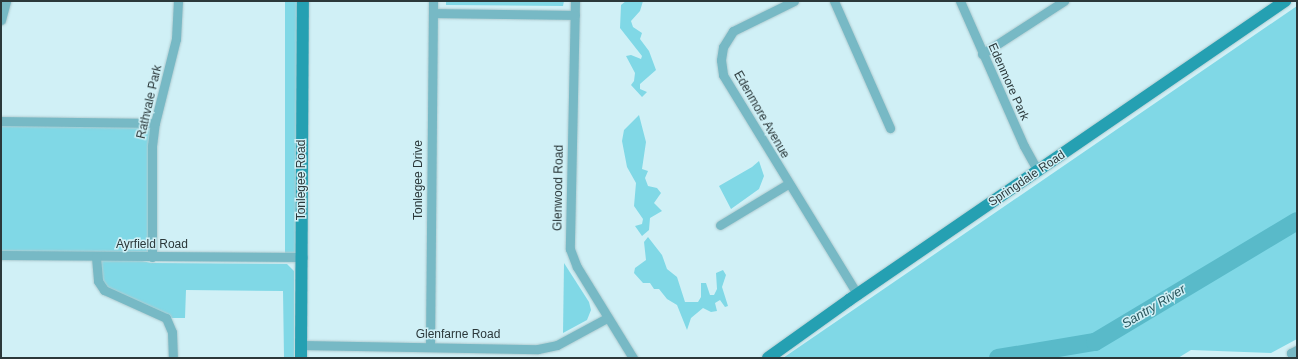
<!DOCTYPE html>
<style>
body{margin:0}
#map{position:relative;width:1298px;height:359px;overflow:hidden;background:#d0f0f6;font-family:Arial,sans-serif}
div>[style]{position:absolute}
.green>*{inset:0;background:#80d8e6;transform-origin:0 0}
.river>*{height:18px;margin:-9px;padding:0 9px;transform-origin:9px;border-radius:9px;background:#59bac9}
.roads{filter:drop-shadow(0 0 1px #afcbd0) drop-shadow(0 0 1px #afcbd0)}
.street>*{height:9px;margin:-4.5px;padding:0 4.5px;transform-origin:4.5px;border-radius:4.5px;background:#77b9c5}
.secondary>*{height:12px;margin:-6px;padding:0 6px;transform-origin:6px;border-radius:6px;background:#25a0b2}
span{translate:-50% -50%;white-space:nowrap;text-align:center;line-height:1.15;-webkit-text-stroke:3px #d0f0f6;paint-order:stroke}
.street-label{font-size:12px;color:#2b383a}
.water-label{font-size:13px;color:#29555c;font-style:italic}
.frame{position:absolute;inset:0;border:2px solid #2b383a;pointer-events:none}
</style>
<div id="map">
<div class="green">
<div style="left:285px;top:1px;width:18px;height:256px"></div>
<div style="clip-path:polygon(446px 1px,564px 1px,563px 6px,446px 5px)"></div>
<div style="clip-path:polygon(626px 1px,643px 1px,640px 11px,631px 21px,633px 27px,642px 33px,640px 39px,649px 51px,656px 70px,640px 84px,640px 89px,647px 92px,642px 97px,631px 85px,634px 81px,635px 73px,626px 56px,631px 55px,641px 59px,642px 56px,620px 28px,621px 5px)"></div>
<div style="clip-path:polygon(1297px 6px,1297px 339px,1271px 353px,1191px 350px,1178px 358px,783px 358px)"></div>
<div style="clip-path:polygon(639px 115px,646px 142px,642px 169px,648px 171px,645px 178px,648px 186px,657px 188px,661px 193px,654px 203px,662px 211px,650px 218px,649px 230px,642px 236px,635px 226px,642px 224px,643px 219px,634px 206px,636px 183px,627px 167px,622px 141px,624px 130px)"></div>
<div style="left:1px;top:122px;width:154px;height:133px"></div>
<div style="clip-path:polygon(759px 161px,764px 176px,759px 189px,731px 209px,719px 186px,752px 167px)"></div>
<div style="clip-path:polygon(648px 237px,662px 255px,667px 269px,677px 277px,685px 302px,698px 302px,701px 297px,701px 283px,706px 283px,710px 295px,714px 295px,717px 289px,716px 273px,723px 270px,726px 275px,722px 287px,728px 306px,725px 307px,720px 300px,715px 303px,717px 311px,711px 312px,703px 308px,691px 318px,687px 330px,677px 305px,667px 299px,659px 289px,654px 289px,650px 283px,643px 283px,634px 273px,635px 268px,646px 260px,644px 242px)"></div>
<div style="clip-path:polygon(96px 257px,124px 257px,151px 263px,287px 264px,294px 271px,294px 358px,284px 358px,283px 291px,186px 290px,185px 318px,166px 318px,104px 290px)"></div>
<div style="clip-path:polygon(564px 263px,589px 302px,591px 310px,587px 320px,563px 333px)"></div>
</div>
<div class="river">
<div style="left:998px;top:358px;width:98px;rotate:-9.4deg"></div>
<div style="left:1095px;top:342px;width:235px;rotate:-30.9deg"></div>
</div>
<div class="roads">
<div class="street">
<div style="left:575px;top:1px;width:248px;rotate:91.2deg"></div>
<div style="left:570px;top:249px;width:19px;rotate:69deg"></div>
<div style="left:577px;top:267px;width:107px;rotate:58.4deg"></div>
<div style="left:794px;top:1px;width:68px;rotate:153.8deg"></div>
<div style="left:733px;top:31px;width:19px;rotate:122deg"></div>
<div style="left:723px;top:47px;width:13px;rotate:99deg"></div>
<div style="left:721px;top:60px;width:15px;rotate:82deg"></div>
<div style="left:723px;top:75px;width:258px;rotate:58.5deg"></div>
<div style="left:834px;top:1px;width:139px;rotate:66.2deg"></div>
<div style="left:960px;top:1px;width:158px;rotate:66.2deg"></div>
<div style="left:1024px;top:146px;width:29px;rotate:61deg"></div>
<div style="left:433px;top:13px;width:142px;rotate:0.8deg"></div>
<div style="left:1px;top:20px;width:20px;rotate:-75deg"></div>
<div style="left:982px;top:54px;width:98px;rotate:-32.9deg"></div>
<div style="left:1px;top:121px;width:154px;rotate:0.7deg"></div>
<div style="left:720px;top:225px;width:79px;rotate:-31.1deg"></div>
<div style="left:1px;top:255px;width:302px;rotate:0.4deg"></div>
<div style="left:96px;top:257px;width:24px;rotate:85deg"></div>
<div style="left:98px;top:281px;width:11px;rotate:56deg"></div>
<div style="left:104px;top:290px;width:68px;rotate:24.3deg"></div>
<div style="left:166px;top:318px;width:15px;rotate:67deg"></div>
<div style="left:172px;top:332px;width:26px;rotate:88deg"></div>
<div style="left:152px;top:257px;width:111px;rotate:-90deg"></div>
<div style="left:152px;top:146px;width:23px;rotate:-83deg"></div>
<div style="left:155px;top:123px;width:87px;rotate:-76deg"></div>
<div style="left:176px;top:39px;width:38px;rotate:-87deg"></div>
<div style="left:301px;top:345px;width:237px;rotate:1deg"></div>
<div style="left:538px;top:349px;width:19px;rotate:-12deg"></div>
<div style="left:557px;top:345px;width:57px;rotate:-28.4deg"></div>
<div style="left:430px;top:347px;width:346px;rotate:-89.5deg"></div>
<div style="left:1294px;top:358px;width:6px;rotate:-121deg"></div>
<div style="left:1291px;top:353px;width:7px;rotate:-27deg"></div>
</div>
<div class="secondary">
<div style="left:301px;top:358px;width:357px;rotate:-89.7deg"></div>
<div style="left:768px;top:358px;width:100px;rotate:-35.6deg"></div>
<div style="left:849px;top:300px;width:529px;rotate:-34.44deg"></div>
</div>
</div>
<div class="street-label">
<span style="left:1008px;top:82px;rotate:66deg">Edenmore Park</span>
<span style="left:150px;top:102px;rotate:-77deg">Rathvale Park</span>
<span style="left:761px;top:115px;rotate:60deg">Edenmore Avenue</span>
<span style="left:1027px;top:179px;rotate:-34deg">Springdale Road</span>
<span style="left:302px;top:180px;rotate:-90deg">Tonlegee Road</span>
<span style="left:419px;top:180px;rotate:-90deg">Tonlegee Drive</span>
<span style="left:559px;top:188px;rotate:-89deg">Glenwood Road</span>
<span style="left:152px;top:245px">Ayrfield Road</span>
<span style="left:458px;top:335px">Glenfarne Road</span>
</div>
<div class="water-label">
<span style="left:1154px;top:307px;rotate:-31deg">Santry River</span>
</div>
<div class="frame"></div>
</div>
